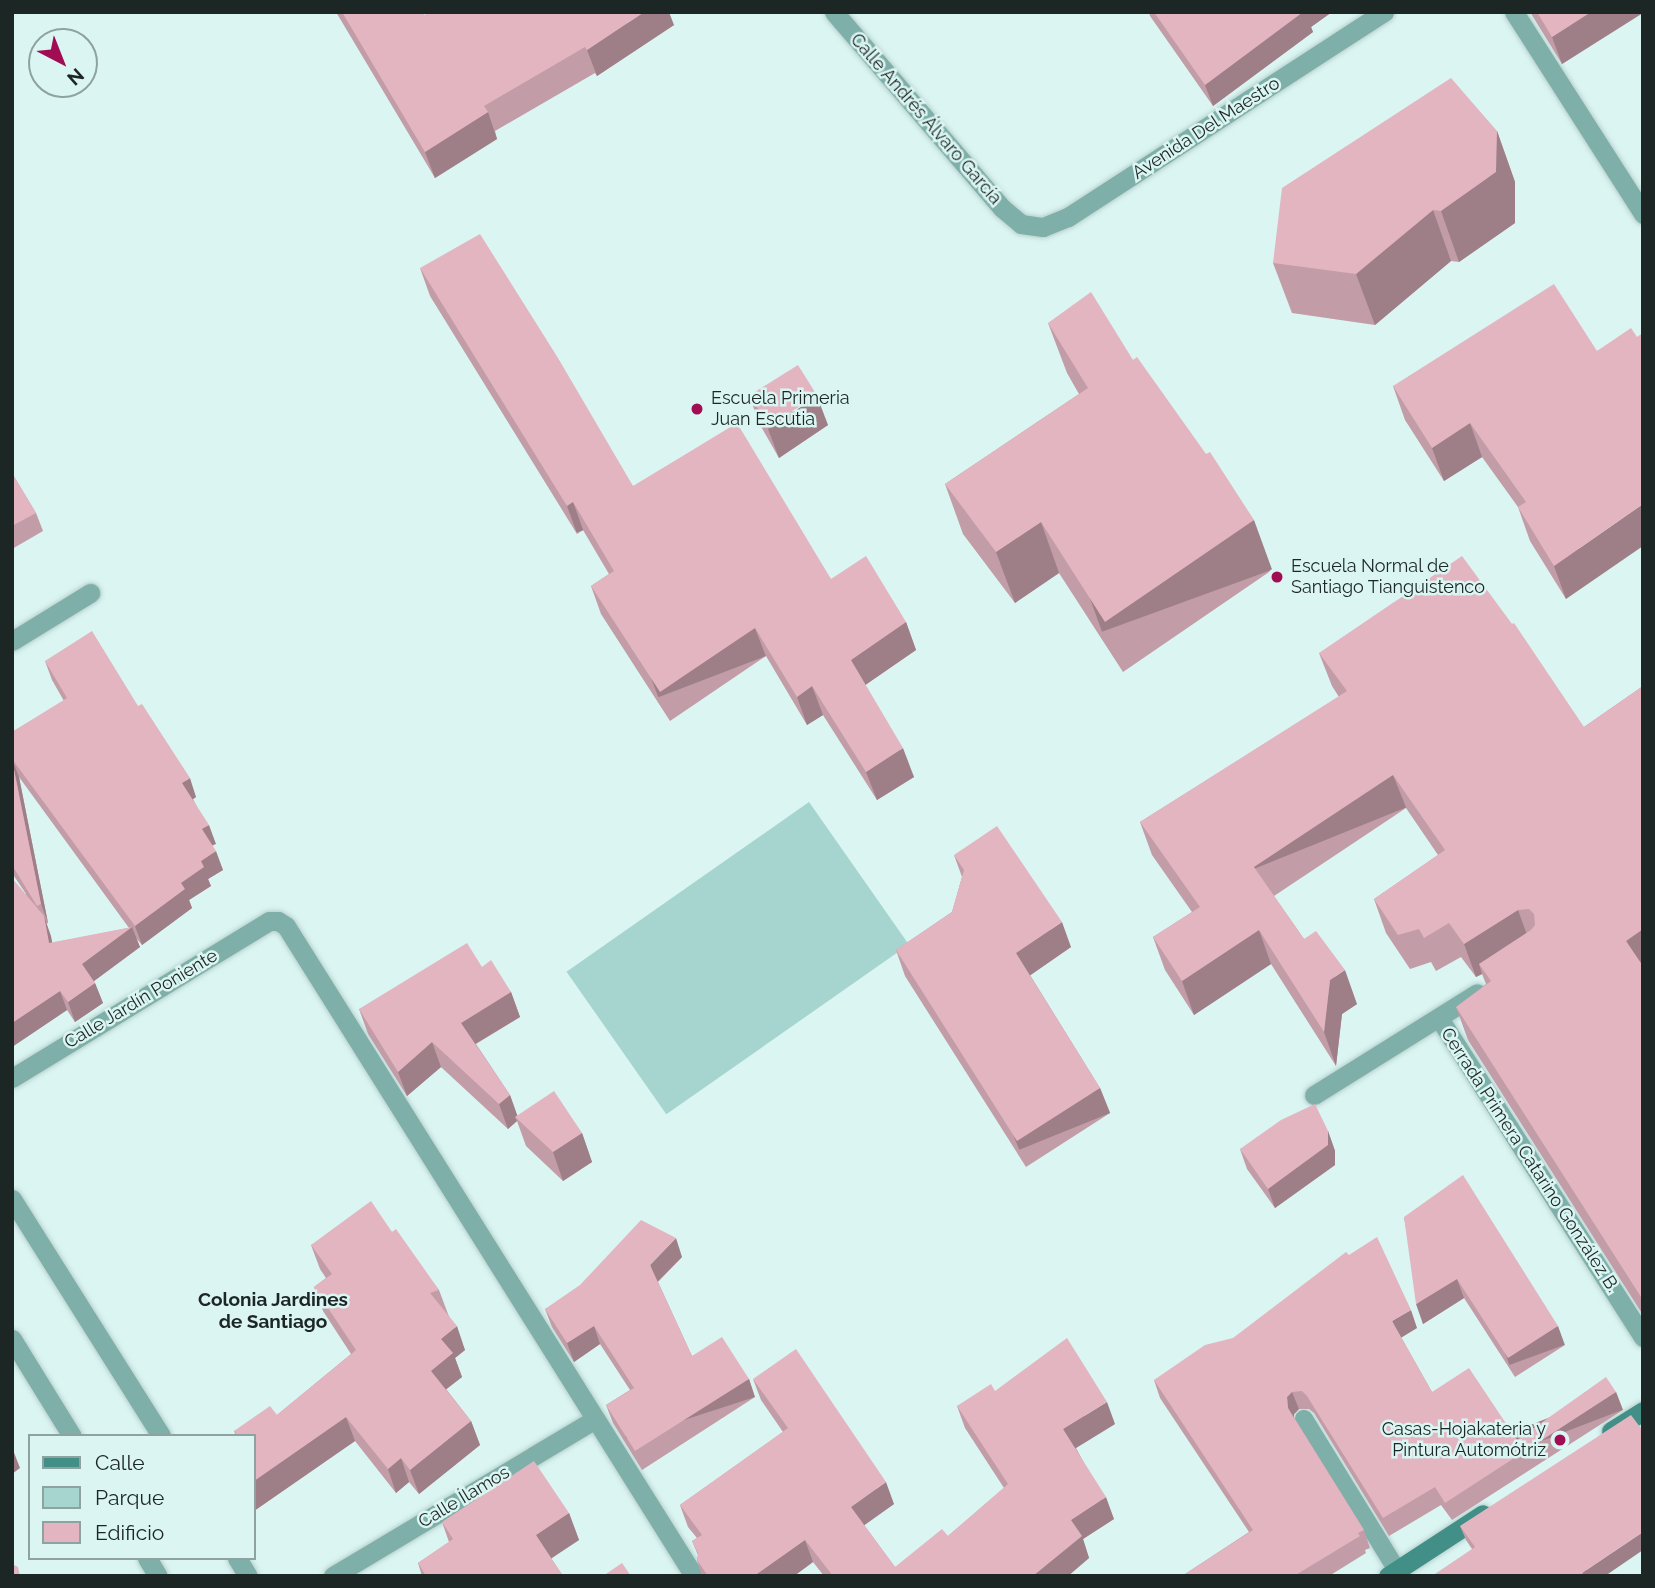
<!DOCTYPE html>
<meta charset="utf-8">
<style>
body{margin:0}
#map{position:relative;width:1655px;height:1588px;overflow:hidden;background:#daf5f2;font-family:Raleway,sans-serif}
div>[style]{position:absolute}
.green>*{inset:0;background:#a6d5cf;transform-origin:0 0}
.roads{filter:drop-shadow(0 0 2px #b8d0cd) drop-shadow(0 0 2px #b8d0cd)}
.service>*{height:18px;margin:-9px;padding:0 9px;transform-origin:9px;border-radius:9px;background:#7fafa9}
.minor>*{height:19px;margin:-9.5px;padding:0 9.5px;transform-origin:9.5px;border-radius:9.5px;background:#7fafa9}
.secondary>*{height:19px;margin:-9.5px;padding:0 9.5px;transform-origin:9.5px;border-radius:9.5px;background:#428f88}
.wall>*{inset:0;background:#c29ca6}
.shaded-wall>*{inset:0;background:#9e7f87;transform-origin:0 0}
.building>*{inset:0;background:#e2b5c1;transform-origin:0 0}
.dots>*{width:19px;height:19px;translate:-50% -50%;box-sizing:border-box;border:4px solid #daf5f2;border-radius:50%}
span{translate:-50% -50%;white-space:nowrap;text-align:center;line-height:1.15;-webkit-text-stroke:5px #daf5f2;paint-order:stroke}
.street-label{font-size:18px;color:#1c2625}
.poi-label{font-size:18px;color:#1c2625}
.left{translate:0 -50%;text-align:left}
.right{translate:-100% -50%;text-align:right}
.neighbourhood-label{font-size:19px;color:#1c2625;font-weight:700}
.frame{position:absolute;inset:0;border:14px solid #1c2625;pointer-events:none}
.legend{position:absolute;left:28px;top:1434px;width:228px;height:126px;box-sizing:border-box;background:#daf5f2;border:2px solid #8ea2a0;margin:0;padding:9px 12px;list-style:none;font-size:21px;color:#1c2625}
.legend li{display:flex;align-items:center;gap:14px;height:35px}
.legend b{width:35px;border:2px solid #8ea2a0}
.north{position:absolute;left:28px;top:28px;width:70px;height:70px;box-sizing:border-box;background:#daf5f2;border:2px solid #8ea2a0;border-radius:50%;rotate:138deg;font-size:19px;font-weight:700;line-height:28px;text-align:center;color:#1c2625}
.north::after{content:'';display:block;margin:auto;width:24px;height:32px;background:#a10d53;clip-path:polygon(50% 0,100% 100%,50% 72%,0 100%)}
</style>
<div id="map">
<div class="green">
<div style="left:809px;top:802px;width:174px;height:296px;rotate:55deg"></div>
</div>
<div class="roads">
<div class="service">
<div style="left:1304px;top:1419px;width:177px;rotate:58.4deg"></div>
</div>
<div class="minor">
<div style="left:834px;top:12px;width:258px;rotate:49.4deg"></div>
<div style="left:1002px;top:208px;width:25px;rotate:40deg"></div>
<div style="left:1021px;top:224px;width:22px;rotate:8deg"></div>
<div style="left:1043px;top:227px;width:27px;rotate:-22deg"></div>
<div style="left:1068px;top:217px;width:377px;rotate:-33deg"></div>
<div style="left:1514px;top:12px;width:240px;rotate:57.4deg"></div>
<div style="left:12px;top:641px;width:92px;rotate:-31.6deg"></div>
<div style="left:1439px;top:1018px;width:379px;rotate:57.4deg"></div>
<div style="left:12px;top:1078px;width:301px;rotate:-31.4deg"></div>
<div style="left:269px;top:921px;width:9px"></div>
<div style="left:278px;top:921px;width:9px;rotate:32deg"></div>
<div style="left:286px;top:926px;width:767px;rotate:57.88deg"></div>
<div style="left:1314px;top:1095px;width:192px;rotate:-32deg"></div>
<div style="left:12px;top:1199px;width:280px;rotate:57.8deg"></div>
<div style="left:12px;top:1339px;width:114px;rotate:58.3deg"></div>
<div style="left:147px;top:1558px;width:21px;rotate:59deg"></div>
<div style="left:237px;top:1558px;width:21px;rotate:59deg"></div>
<div style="left:333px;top:1576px;width:305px;rotate:-30.9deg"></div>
</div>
<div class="secondary">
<div style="left:1611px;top:1431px;width:38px;rotate:-32deg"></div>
<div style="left:1388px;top:1576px;width:113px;rotate:-33.1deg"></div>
</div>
</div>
<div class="wall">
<div style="clip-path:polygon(336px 12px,422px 12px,424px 15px,674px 25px,597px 76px,595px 73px,495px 131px,497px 139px,435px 178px)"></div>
<div style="clip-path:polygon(1149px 12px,1332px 12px,1311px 27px,1313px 32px,1213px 106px,1150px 16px)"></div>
<div style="clip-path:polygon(1530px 12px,1643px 12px,1562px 64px)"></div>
<div style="clip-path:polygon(1497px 131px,1515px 182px,1515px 223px,1459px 262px,1451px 261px,1375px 325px,1292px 313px,1273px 263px)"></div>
<div style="clip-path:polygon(420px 268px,633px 486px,831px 579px,906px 622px,916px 650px,865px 685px,914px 777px,877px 800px,823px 715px,807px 725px,766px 656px,670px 721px,601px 614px,591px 586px,609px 574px,583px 530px,577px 534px,430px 296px)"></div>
<div style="clip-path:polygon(1048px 323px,1133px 360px,1272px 570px,1123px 672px,1059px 573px,1015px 603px,963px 534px,945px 484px,1079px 394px,1067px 373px)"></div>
<div style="clip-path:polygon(1637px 337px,1566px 599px,1530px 541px,1518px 507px,1482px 457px,1444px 481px,1405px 420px,1393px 386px,1597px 351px)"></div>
<div style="clip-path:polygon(749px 395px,828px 425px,779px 458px,759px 423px)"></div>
<div style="clip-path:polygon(12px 473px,36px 513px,43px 531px,12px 549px)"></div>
<div style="clip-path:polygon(1319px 653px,1584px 727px,1643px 686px,1643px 1315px,1468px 1040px,1456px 1007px,1486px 984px,1482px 974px,1476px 977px,1461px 957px,1436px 971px,1431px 962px,1410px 969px,1386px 933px,1374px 899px,1438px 855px,1406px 808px,1274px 896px,1304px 939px,1357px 1004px,1342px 1014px,1336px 1066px,1271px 964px,1194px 1015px,1165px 970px,1153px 937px,1192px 912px,1152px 855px,1140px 822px,1339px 697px,1332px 686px)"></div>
<div style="clip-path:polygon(evenodd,45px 661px,138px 706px,196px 797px,193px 799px,216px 844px,212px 846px,223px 870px,208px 879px,211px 886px,189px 900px,192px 908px,142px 945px,136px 938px,140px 947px,94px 981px,103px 1003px,75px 1022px,67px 1010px,12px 1047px,26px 894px,12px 873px,12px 732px,64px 701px,52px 680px,45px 661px,19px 777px,129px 928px,52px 943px,46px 924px,48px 923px,19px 777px)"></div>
<div style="clip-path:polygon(954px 855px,1071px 947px,1030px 975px,1100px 1088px,1110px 1113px,1026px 1167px,905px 976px,896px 950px,952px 912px,962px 877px)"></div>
<div style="clip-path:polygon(482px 967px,511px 992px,520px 1017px,476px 1044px,510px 1095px,517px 1116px,582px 1133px,592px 1162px,563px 1181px,526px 1146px,517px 1121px,508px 1129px,441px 1067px,407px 1096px,368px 1034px,359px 1009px)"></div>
<div style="clip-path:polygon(1328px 1131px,1335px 1151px,1335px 1165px,1275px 1208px,1247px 1169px,1240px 1149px)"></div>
<div style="clip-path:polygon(1404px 1217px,1565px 1345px,1515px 1377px,1464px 1298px,1423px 1324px)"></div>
<div style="clip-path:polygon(392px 1232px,439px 1290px,448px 1314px,465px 1350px,455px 1358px,462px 1377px,446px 1389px,471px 1421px,480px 1445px,419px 1494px,409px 1482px,396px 1493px,355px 1441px,254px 1511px,254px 1436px,236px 1436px,234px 1431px,277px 1415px,351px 1354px,323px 1311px,314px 1287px,326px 1278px,320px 1269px,311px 1245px)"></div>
<div style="clip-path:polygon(682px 1257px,658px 1282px,692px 1356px,749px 1379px,755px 1397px,642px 1470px,613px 1423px,606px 1405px,630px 1390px,600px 1344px,574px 1362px,552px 1327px,545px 1309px)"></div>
<div style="clip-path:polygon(1417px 1328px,1401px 1337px,1432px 1392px,1517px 1440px,1616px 1392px,1623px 1410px,1452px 1520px,1441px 1505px,1389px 1536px,1314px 1413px,1309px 1409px,1299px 1409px,1294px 1414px,1294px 1417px,1364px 1530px,1370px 1548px,1365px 1550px,1366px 1553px,1329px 1576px,1182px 1576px,1249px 1532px,1160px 1398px,1154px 1380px)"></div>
<div style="clip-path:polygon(753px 1379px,894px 1504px,864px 1525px,895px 1567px,948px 1536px,1004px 1488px,965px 1428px,957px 1406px,995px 1391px,1115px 1424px,1076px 1448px,1114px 1519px,1083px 1539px,1089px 1558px,1068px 1576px,824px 1576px,813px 1562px,794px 1576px,702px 1576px,697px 1560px,698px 1555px,692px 1541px,697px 1538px,688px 1527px,680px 1505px,783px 1432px,761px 1400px)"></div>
<div style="clip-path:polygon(569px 1513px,579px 1540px,551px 1558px,563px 1576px,422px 1576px,418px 1563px,449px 1542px,442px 1522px)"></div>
<div style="clip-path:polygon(1460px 1526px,1605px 1576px,1472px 1549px,1466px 1540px)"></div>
</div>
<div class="shaded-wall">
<div style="clip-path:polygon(644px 12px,669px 12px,674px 25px,597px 76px,587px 50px)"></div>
<div style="clip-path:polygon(1303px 12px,1332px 12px,1311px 27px,1313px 32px,1213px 106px,1205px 85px)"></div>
<div style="clip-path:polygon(1591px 12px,1643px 13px,1562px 64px,1552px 37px)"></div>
<div style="clip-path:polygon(488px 112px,497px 139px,435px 178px,425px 152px)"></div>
<div style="clip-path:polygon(1497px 131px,1515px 182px,1515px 223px,1459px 262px,1441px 211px)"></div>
<div style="clip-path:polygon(1433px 210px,1451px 261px,1375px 325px,1356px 274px)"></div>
<div style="clip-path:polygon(817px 396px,828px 425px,779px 458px,768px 429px)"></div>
<div style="clip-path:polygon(1470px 423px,1482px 457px,1444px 481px,1432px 448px)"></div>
<div style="left:573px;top:502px;width:30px;height:7px;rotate:70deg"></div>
<div style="clip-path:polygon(1643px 504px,1643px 546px,1566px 599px,1554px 566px)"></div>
<div style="left:1254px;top:520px;width:53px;height:181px;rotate:70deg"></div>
<div style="clip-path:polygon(1041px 522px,1059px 573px,1015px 603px,996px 552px)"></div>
<div style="clip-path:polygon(906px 622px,916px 650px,861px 688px,851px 660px)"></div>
<div style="left:755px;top:628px;width:30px;height:115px;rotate:69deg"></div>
<div style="clip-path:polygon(812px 686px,823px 715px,807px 725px,797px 697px)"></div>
<div style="clip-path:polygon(903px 748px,914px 777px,877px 800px,866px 772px)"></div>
<div style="clip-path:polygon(12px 759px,19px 777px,48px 923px,41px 904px)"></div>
<div style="left:1393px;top:775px;width:35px;height:167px;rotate:68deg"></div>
<div style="clip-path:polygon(190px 778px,196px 797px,189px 802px,182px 783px)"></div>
<div style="left:209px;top:825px;width:20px;height:8px;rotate:70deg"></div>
<div style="clip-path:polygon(216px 851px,223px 870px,208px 879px,211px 886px,189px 900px,192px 908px,142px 945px,135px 926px,201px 861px)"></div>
<div style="clip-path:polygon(1518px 910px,1530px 943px,1479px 964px,1482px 974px,1476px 977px,1464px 944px)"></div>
<div style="clip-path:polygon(44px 916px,51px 936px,56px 963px,49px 943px)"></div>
<div style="clip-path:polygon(1062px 922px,1071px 947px,1025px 979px,1016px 953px)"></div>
<div style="clip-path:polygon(132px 927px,140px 947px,90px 984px,82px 964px)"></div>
<div style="clip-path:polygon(1643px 929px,1643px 971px,1626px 941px)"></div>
<div style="clip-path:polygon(1259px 930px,1271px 964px,1194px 1015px,1182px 981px)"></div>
<div style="clip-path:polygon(1345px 970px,1357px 1004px,1342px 1014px,1336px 1066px,1324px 1032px,1330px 980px)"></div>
<div style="clip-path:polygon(95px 983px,103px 1003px,75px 1022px,68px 1002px)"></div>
<div style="clip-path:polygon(60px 991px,67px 1010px,12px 1047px,12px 1023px)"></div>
<div style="clip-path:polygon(511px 992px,520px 1017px,470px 1047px,461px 1023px)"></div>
<div style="clip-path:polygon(432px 1042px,441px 1067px,407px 1096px,398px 1072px)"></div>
<div style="left:1100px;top:1088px;width:27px;height:98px;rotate:68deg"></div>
<div style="clip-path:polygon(510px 1095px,519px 1120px,515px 1117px,517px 1121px,508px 1129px,499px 1104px)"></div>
<div style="clip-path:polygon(1328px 1131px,1335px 1151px,1335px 1165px,1275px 1208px,1268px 1189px)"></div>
<div style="clip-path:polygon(582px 1133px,592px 1162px,563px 1181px,553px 1152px)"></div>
<div style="clip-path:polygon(676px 1238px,682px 1257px,656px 1283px,650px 1265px)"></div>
<div style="clip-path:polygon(1457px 1279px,1464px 1298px,1423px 1324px,1416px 1304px)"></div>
<div style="clip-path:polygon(1411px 1310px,1417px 1328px,1399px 1339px,1392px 1321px)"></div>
<div style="clip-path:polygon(457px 1326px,465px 1350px,455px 1358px,462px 1377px,439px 1395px,431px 1371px,441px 1339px)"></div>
<div style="clip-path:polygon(594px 1326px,600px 1344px,574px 1362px,567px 1343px)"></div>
<div style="left:1558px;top:1326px;width:20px;height:59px;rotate:70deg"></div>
<div style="left:749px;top:1379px;width:19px;height:135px;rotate:72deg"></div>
<div style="clip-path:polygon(1292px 1392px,1299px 1409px,1294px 1414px,1294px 1425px,1288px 1408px,1287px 1397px)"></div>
<div style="left:1616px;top:1392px;width:19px;height:204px;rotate:69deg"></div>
<div style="clip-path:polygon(1107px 1402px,1115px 1424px,1071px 1451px,1063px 1429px)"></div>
<div style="clip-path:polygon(346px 1417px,355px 1441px,254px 1511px,254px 1481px)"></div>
<div style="clip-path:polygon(471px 1421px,480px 1445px,419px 1494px,410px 1470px)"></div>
<div style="clip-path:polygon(13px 1450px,20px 1468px,12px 1474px,12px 1451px)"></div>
<div style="clip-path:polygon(401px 1458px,409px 1482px,396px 1493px,388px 1469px)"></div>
<div style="clip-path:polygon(886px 1482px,894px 1504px,859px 1529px,851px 1507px)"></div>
<div style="clip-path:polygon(1106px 1497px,1114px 1519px,1083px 1539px,1089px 1558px,1068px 1576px,1033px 1576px,1071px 1520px)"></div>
<div style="clip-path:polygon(569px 1513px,579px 1540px,546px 1562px,536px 1535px)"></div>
<div style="clip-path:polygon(1643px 1532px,1643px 1550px,1605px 1576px,1583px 1576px,1582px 1573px)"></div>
<div style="clip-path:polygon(805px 1540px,813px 1562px,794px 1576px,754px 1576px)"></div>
</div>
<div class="building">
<div style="clip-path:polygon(342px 12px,422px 12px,424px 15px,429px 12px,644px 12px,587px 50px,585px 47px,484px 106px,488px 112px,425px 152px)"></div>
<div style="clip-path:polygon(1154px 12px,1303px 12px,1205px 85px)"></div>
<div style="clip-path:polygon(1537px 12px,1591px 12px,1552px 37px)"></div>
<div style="clip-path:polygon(1451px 78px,1497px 131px,1496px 172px,1441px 211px,1433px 210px,1356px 274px,1273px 263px,1282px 188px)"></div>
<div style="clip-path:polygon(480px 234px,558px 358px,633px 486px,737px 423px,831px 579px,866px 556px,906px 622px,851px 660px,903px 748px,866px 772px,812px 686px,797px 697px,755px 628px,660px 692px,591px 586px,614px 571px,573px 502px,567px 506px,420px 268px)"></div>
<div style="clip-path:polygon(1554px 284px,1597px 351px,1631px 328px,1637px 337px,1643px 333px,1643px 504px,1554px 566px,1518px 507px,1526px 502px,1470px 423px,1432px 448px,1393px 386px)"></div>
<div style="clip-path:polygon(1091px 292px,1133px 360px,1137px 357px,1206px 454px,1210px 452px,1254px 520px,1105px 622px,1041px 522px,996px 552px,945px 484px,1088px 388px,1048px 323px)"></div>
<div style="left:798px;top:365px;width:36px;height:57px;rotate:58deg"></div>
<div style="clip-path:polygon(12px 473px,36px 513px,12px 526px)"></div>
<div style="clip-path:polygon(1462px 556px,1512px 624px,1514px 623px,1584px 727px,1643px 686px,1643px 929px,1626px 941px,1643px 966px,1643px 1313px,1641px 1310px,1641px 1297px,1456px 1007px,1491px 981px,1479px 964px,1531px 930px,1535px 925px,1534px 914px,1529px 909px,1518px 910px,1464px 944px,1449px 923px,1424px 938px,1419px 929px,1398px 935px,1374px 899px,1445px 850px,1393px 775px,1254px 867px,1304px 939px,1316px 931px,1345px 970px,1330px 980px,1324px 1032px,1259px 930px,1182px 981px,1153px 937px,1200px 907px,1140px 822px,1347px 691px,1319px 653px)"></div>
<div style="clip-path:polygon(92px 631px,138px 706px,142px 704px,190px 778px,182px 783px,209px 825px,202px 829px,216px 851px,201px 861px,204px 867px,181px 883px,185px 889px,135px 926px,12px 759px,12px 732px,67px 698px,45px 661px)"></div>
<div style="clip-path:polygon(12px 760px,41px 904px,37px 906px,12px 865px)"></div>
<div style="clip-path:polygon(997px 826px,1062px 922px,1016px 953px,1100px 1088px,1017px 1141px,896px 950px,952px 912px,964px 870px,954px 855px)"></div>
<div style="clip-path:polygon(12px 878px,44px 916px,49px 943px,132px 927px,82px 964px,95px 983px,68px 1002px,60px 991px,12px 1023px)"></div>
<div style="clip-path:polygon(467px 943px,482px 967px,491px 960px,511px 992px,461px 1023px,510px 1095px,499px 1104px,432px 1042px,398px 1072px,359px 1009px)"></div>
<div style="clip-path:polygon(554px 1091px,582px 1133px,553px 1152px,515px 1117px)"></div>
<div style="clip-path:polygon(1315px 1104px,1328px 1131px,1328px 1145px,1268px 1189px,1240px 1149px,1281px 1120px)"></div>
<div style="clip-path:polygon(1463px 1175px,1558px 1326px,1508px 1358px,1457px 1279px,1416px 1304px,1404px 1217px)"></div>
<div style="clip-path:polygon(371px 1201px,392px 1232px,396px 1229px,439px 1290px,430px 1293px,457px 1326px,441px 1339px,453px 1353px,431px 1371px,471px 1421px,410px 1470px,401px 1458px,388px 1469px,346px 1417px,254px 1481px,254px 1436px,238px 1436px,234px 1431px,270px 1406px,277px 1415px,356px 1350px,314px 1287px,332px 1274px,311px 1245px)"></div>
<div style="clip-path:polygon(641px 1220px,676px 1238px,650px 1265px,692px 1356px,722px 1337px,749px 1379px,635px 1451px,606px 1405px,634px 1388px,594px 1326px,567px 1343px,545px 1309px,580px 1285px)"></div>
<div style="clip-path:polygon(1377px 1237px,1411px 1310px,1392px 1321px,1432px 1392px,1469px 1368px,1517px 1440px,1606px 1377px,1616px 1392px,1445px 1503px,1435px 1487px,1383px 1518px,1307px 1396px,1302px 1391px,1292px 1392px,1287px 1397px,1288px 1408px,1364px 1530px,1358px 1533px,1360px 1536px,1294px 1576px,1182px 1576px,1253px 1530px,1154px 1380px,1205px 1345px,1233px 1338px,1346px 1252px,1349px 1255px)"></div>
<div style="clip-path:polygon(1067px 1338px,1107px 1402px,1063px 1429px,1106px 1497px,1071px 1520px,1082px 1536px,1033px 1576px,833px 1576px,805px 1540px,754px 1576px,708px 1576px,697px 1560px,698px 1553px,692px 1541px,702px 1535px,680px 1505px,788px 1428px,753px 1379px,796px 1349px,886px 1482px,851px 1507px,895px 1567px,942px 1529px,948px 1536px,1008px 1484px,957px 1406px,991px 1384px,995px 1391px)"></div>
<div style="clip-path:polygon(1631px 1415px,1643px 1431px,1643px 1532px,1582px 1573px,1584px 1576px,1432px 1576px,1475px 1547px,1460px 1526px)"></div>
<div style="clip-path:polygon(534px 1461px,569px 1513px,536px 1535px,563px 1576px,426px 1576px,418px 1563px,453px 1539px,442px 1522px)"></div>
<div style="clip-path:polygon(622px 1563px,631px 1576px,603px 1576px)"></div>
<div style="clip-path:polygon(12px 1564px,18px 1567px,20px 1576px,12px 1576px)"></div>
</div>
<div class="dots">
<div style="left:697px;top:409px;background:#a10d53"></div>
<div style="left:1277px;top:577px;background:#a10d53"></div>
<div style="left:1560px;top:1440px;background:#a10d53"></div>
</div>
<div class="street-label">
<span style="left:926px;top:119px;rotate:49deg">Calle Andrés Álvaro García</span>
<span style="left:1206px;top:128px;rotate:-33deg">Avenida Del Maestro</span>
<span style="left:141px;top:999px;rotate:-31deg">Calle Jardín Poniente</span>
<span style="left:1530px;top:1160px;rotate:57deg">Cerrada Primera Catarino González B.</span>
<span style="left:464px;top:1497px;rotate:-31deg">Calle Ílamos</span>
</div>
<div class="poi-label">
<span class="left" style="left:711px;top:409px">Escuela Primeria<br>Juan Escutia</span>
<span class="left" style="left:1291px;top:577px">Escuela Normal de<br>Santiago Tianguistenco</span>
<span class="right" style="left:1546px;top:1440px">Casas-Hojakateria y<br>Pintura Automótriz</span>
</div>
<div class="neighbourhood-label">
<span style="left:273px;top:1311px">Colonia Jardines<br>de Santiago</span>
</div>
<div class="frame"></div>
<ul class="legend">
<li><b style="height:9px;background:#428f88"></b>Calle</li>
<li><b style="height:19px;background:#a6d5cf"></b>Parque</li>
<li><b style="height:19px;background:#e2b5c1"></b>Edificio</li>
</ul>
<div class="north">N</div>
</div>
